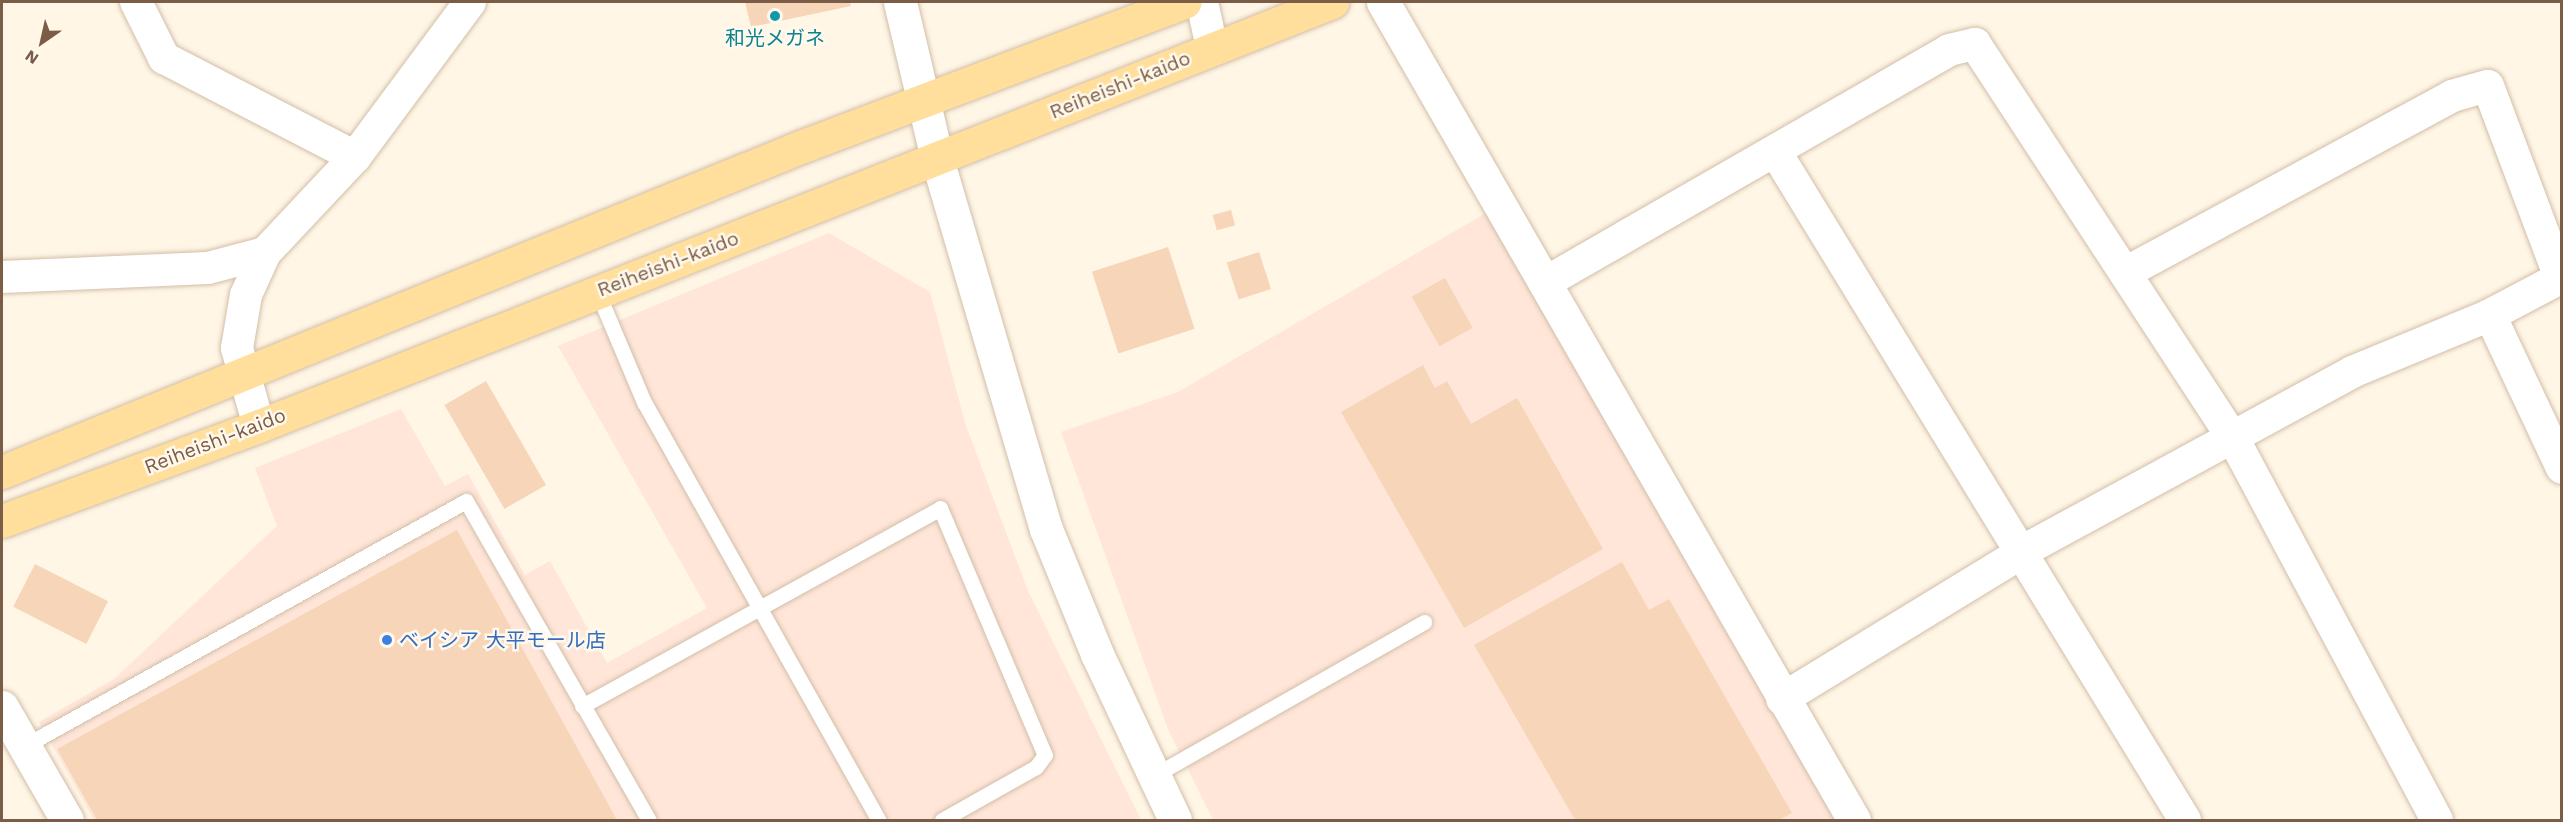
<!DOCTYPE html>
<meta charset="utf-8">
<style>
body{margin:0}
#map{position:relative;width:2563px;height:822px;overflow:hidden;background:#fff6e5;font-family:"Work Sans","Noto Sans JP",sans-serif}
div>[style]{position:absolute}
.commercial>*{inset:0;background:#ffe6d8}
.building>*{inset:0;background:#f7d5b9;transform-origin:0 0}
.roads{filter:drop-shadow(0 0 2px #d2bea9) drop-shadow(0 0 2px #d2bea9)}
.service>*{height:15px;margin:-7.5px;padding:0 7.5px;transform-origin:7.5px;border-radius:7.5px;background:#fff}
.minor>*{height:32px;margin:-16px;padding:0 16px;transform-origin:16px;border-radius:16px;background:#fff}
.tertiary>*{height:33px;margin:-16.5px;padding:0 16.5px;transform-origin:16.5px;border-radius:16.5px;background:#fff}
.primary>*{height:33px;margin:-16.5px;padding:0 16.5px;transform-origin:16.5px;border-radius:16.5px;background:#ffdf9b}
.dots>*{width:16px;height:16px;translate:-50% -50%;box-sizing:border-box;border:3px solid #fff9ed;border-radius:50%}
span{translate:-50% -50%;white-space:nowrap;text-align:center;line-height:1.15;-webkit-text-stroke:5px #fff9ed;paint-order:stroke}
.culture-label{font-size:20px;color:#0d838f}
.street-label{font-size:20px;color:#7b5c47}
.shop-label{font-size:20px;color:#366cbe}
.left{translate:0 -50%;text-align:left}
.frame{position:absolute;inset:0;border:3px solid #7b5c47;pointer-events:none}
.north{position:absolute;left:12px;top:12px;width:60px;height:60px;-webkit-text-stroke:4px #fff9ed;paint-order:stroke;rotate:214deg;font-size:16px;font-weight:700;line-height:24px;text-align:center;color:#7b5c47}
.north::after{content:'';display:block;margin:auto;width:21px;height:27px;background:#7b5c47;clip-path:polygon(50% 0,100% 100%,50% 72%,0 100%)}
</style>
<div id="map">
<div class="commercial">
<div style="clip-path:polygon(1486px 213px,1836px 820px,1213px 820px,1168px 729px,1061px 432px,1178px 392px)"></div>
<div style="clip-path:polygon(829px 233px,930px 292px,966px 426px,1028px 591px,1141px 820px,94px 820px,39px 722px,114px 679px,277px 526px,255px 468px,401px 409px,445px 486px,468px 474px,525px 575px,550px 561px,607px 663px,707px 608px,558px 346px)"></div>
</div>
<div class="building">
<div style="clip-path:polygon(745px 2px,850px 2px,851px 6px,751px 27px)"></div>
<div style="left:1231px;top:210px;width:16px;height:19px;rotate:75deg"></div>
<div style="left:1168px;top:247px;width:86px;height:80px;rotate:72deg"></div>
<div style="left:1259px;top:252px;width:39px;height:34px;rotate:72deg"></div>
<div style="left:1445px;top:278px;width:57px;height:38px;rotate:61deg"></div>
<div style="clip-path:polygon(1423px 365px,1435px 388px,1447px 381px,1471px 424px,1517px 398px,1603px 549px,1464px 628px,1341px 412px)"></div>
<div style="left:486px;top:381px;width:120px;height:48px;rotate:60deg"></div>
<div style="clip-path:polygon(457px 530px,617px 820px,97px 820px,57px 749px)"></div>
<div style="clip-path:polygon(1622px 562px,1649px 610px,1669px 599px,1792px 813px,1779px 820px,1575px 820px,1474px 645px)"></div>
<div style="left:35px;top:564px;width:82px;height:48px;rotate:27deg"></div>
</div>
<div class="roads">
<div class="service">
<div style="left:597px;top:291px;width:121px;rotate:67.1deg"></div>
<div style="left:644px;top:402px;width:480px;rotate:60.7deg"></div>
<div style="left:582px;top:706px;width:409px;rotate:-28.9deg"></div>
<div style="left:940px;top:508px;width:268px;rotate:67deg"></div>
<div style="left:1045px;top:755px;width:15px;rotate:127deg"></div>
<div style="left:1036px;top:767px;width:108px;rotate:150.6deg"></div>
<div style="left:26px;top:745px;width:503px;rotate:-29.01deg"></div>
<div style="left:466px;top:501px;width:368px;rotate:60.2deg"></div>
<div style="left:1153px;top:776px;width:312px;rotate:-29.6deg"></div>
</div>
<div class="minor">
<div style="left:136px;top:2px;width:63px;rotate:63.4deg"></div>
<div style="left:164px;top:58px;width:215px;rotate:27.4deg"></div>
<div style="left:1202px;top:2px;width:47px;rotate:77.7deg"></div>
<div style="left:1775px;top:151px;width:785px;rotate:58.5deg"></div>
<div style="left:2125px;top:273px;width:372px;rotate:-28.4deg"></div>
<div style="left:2452px;top:96px;width:37px;rotate:-16deg"></div>
<div style="left:2488px;top:86px;width:205px;rotate:69.4deg"></div>
<div style="left:2px;top:277px;width:206px;rotate:-2.5deg"></div>
<div style="left:208px;top:268px;width:59px;rotate:-14.7deg"></div>
<div style="left:1548px;top:281px;width:463px;rotate:-29.9deg"></div>
<div style="left:1949px;top:50px;width:27px;rotate:-13deg"></div>
<div style="left:1975px;top:44px;width:471px;rotate:56.8deg"></div>
<div style="left:2233px;top:438px;width:433px;rotate:61.9deg"></div>
<div style="left:2490px;top:315px;width:169px;rotate:64.8deg"></div>
<div style="left:259px;top:426px;width:81px;rotate:-105.8deg"></div>
<div style="left:237px;top:348px;width:54px;rotate:-80.4deg"></div>
<div style="left:246px;top:295px;width:46px;rotate:-65.7deg"></div>
<div style="left:265px;top:253px;width:132px;rotate:-46.8deg"></div>
<div style="left:355px;top:157px;width:193px;rotate:-53.4deg"></div>
<div style="left:1782px;top:699px;width:295px;rotate:-31.4deg"></div>
<div style="left:2034px;top:545px;width:362px;rotate:-28.5deg"></div>
<div style="left:2352px;top:372px;width:149px;rotate:-22.4deg"></div>
<div style="left:2490px;top:315px;width:81px;rotate:-27.8deg"></div>
</div>
<div class="tertiary">
<div style="left:900px;top:2px;width:161px;rotate:76.7deg"></div>
<div style="left:937px;top:159px;width:386px;rotate:73.6deg"></div>
<div style="left:1046px;top:529px;width:135px;rotate:67.8deg"></div>
<div style="left:1097px;top:654px;width:183px;rotate:64.8deg"></div>
<div style="left:1383px;top:2px;width:944px;rotate:60.07deg"></div>
<div style="left:2px;top:707px;width:130px;rotate:60.1deg"></div>
</div>
<div class="primary">
<div style="left:2px;top:472px;width:865px;rotate:-22.15deg"></div>
<div style="left:803px;top:146px;width:408px;rotate:-20.7deg"></div>
<div style="left:2px;top:521px;width:274px;rotate:-20.3deg"></div>
<div style="left:259px;top:426px;width:1154px;rotate:-21.56deg"></div>
</div>
</div>
<div class="dots">
<div style="left:775px;top:16px;background:#0f9aa8"></div>
<div style="left:387px;top:640px;background:#3f7fe0"></div>
</div>
<div class="culture-label">
<span style="left:775px;top:38px">和光メガネ</span>
</div>
<div class="street-label">
<span style="left:1120px;top:85px;rotate:-22deg">Reiheishi-kaido</span>
<span style="left:668px;top:264px;rotate:-21deg">Reiheishi-kaido</span>
<span style="left:215px;top:441px;rotate:-21deg">Reiheishi-kaido</span>
</div>
<div class="shop-label">
<span class="left" style="left:399px;top:640px">ベイシア 大平モール店</span>
</div>
<div class="frame"></div>
<div class="north">N</div>
</div>
